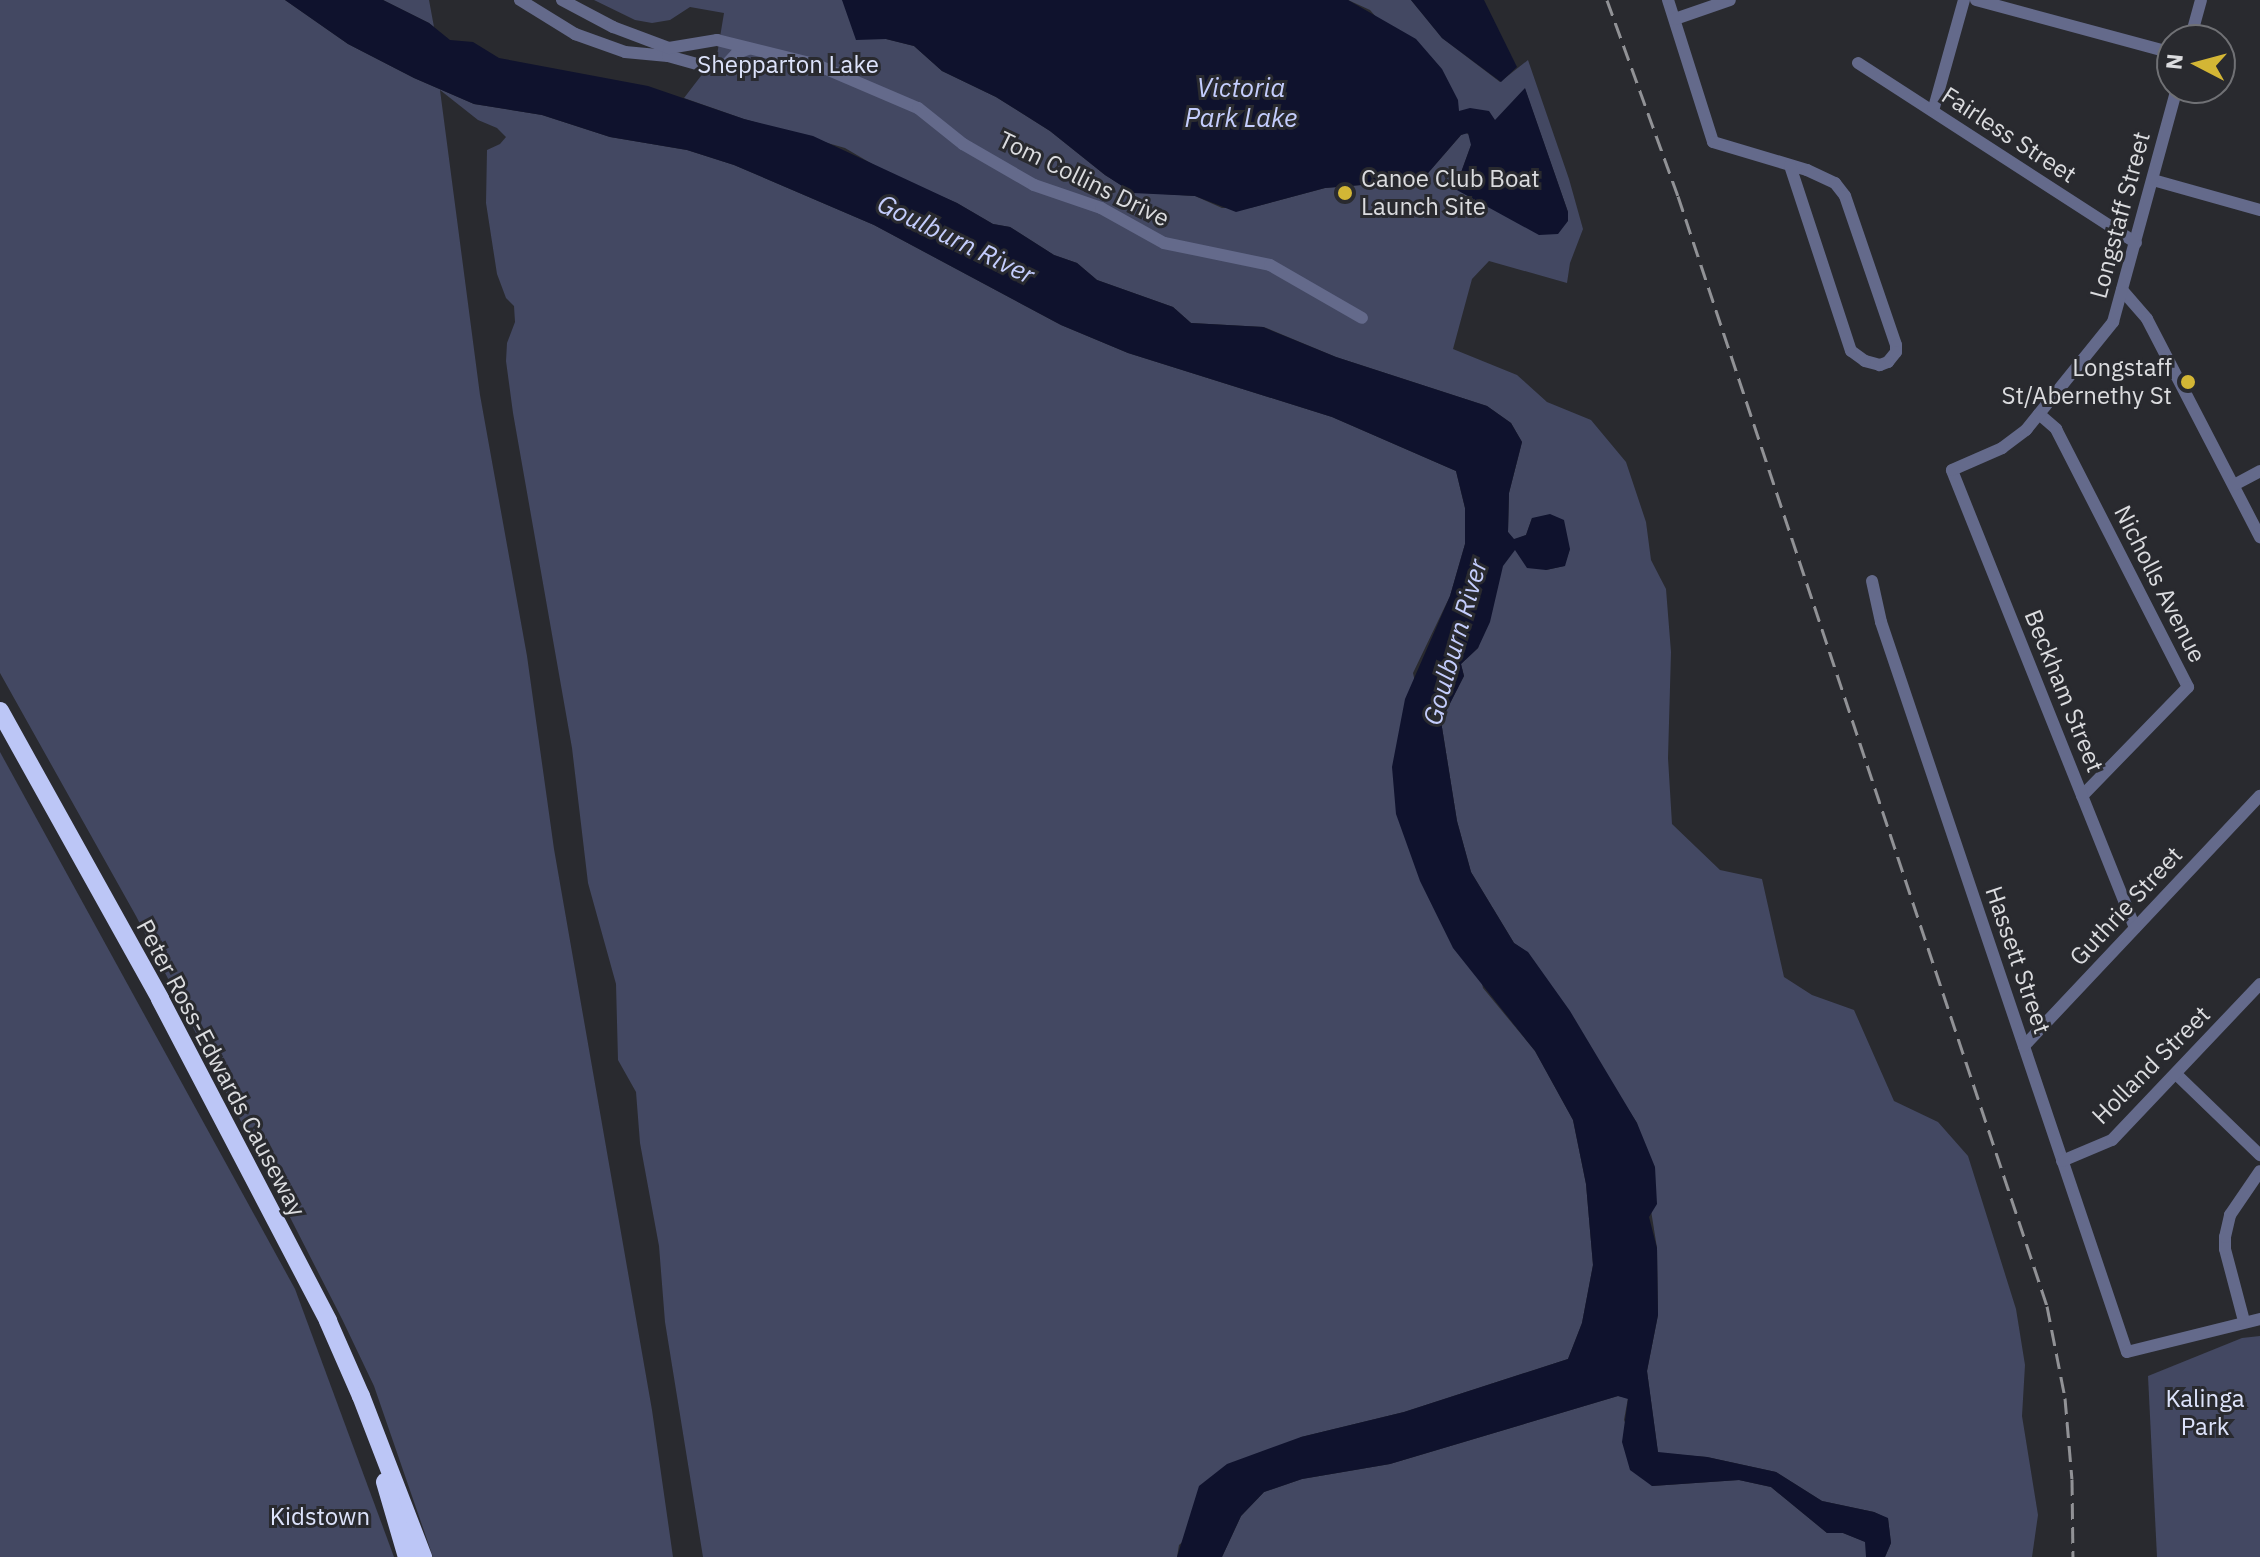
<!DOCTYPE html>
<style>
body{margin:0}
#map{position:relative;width:2260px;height:1557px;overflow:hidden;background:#292a2f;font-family:"IBM Plex Sans",sans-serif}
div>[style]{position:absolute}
.green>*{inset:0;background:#434862}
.water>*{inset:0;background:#0f122d}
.minor>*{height:12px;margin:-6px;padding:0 6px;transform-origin:6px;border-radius:6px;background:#646a8b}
.highway>*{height:18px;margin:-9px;padding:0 9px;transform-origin:9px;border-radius:9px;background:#bcc6f6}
.rail>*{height:3px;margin-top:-1.5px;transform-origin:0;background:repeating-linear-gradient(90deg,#919296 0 16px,transparent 0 24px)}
.dots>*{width:22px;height:22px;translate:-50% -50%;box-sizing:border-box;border:4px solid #292a2f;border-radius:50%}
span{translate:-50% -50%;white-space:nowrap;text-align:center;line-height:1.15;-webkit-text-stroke:6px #292a2f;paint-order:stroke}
.park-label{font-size:24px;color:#dde3fb}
.street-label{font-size:24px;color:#dbdcdf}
.poi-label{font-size:24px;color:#dbdcdf}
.left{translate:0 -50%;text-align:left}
.right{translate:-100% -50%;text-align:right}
.water-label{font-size:26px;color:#c4cdfd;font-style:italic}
.north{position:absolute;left:2156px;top:24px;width:80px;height:80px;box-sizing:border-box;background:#292a2f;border:2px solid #707175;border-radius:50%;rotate:276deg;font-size:22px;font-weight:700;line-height:32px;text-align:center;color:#dbdcdf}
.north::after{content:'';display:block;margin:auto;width:28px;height:36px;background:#d3b635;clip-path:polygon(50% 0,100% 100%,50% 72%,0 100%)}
</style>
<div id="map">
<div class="green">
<div style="clip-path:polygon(0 0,285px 0,348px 44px,414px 78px,474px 104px,542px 115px,610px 137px,687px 150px,734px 165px,874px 225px,1061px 325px,1128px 353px,1332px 417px,1456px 471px,1465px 508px,1465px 544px,1450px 596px,1413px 673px,1483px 988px,1535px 1051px,1573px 1120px,1586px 1184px,1593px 1265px,1582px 1323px,1568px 1359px,1404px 1412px,1301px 1437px,1179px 1545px,1177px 1557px,703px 1557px,665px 1322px,659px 1246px,640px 1143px,636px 1092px,618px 1060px,616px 984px,588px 883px,572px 748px,513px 413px,506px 361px,507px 343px,515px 322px,514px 306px,506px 298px,497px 274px,486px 203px,487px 150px,500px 144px,506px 137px,497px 128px,478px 120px,440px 90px,480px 395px,527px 656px,554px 849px,652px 1410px,673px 1557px,433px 1557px,374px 1386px,342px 1319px,136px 916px,0 673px)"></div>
<div style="clip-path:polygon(383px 0,429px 0,434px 27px,429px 23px)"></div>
<div style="clip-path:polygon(594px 0,842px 0,886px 39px,914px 46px,942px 71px,996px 97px,1050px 131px,1105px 175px,1132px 192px,1195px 196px,1222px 208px,1250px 208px,1325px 188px,1422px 180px,1461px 135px,1466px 133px,1471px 136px,1471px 145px,1455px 189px,1568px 212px,1525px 89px,1495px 121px,1458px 112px,1370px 10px,1348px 0,1411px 0,1442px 38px,1500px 82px,1528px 60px,1569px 179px,1583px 229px,1570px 263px,1567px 283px,1489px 261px,1472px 279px,1453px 349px,1517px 375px,1547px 402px,1591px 420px,1626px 462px,1646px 522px,1651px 560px,1666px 589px,1671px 652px,1668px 758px,1672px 824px,1720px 870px,1762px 879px,1784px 977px,1812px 995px,1854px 1010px,1894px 1101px,1938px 1122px,1968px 1156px,2016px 1309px,2025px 1365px,2022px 1416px,2038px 1515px,2032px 1557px,1885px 1557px,1891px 1543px,1888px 1519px,1874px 1512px,1822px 1501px,1776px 1472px,1707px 1457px,1658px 1453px,1647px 1371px,1658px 1315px,1657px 1248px,1637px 1123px,1528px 953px,1514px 943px,1471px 872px,1457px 821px,1441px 721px,1464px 676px,1461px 664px,1478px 648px,1502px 566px,1515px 549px,1546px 570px,1564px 566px,1570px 549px,1532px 518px,1526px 535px,1514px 540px,1508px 532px,1509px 493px,1522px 442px,1511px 423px,1487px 406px,1336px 357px,1264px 327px,1191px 323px,1173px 307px,1097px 280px,1077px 263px,1054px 255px,1010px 227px,993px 224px,957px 203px,891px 175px,845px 148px,744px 119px,684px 98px,717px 55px,724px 13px,690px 7px,670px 20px,652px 23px,635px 20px)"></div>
<div style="clip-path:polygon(0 752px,295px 1289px,394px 1557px,0 1557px)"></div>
<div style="clip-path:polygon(2260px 1336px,2260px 1557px,2157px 1557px,2148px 1376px,2242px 1338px)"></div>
<div style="clip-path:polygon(1618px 1396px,1628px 1398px,1624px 1420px,1652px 1486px,1739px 1480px,1771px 1487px,1827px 1533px,1843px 1533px,1866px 1542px,1866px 1557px,1222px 1557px,1241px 1516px,1264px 1492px,1302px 1479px,1390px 1464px)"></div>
</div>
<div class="water">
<div style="clip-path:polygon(285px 0,383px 0,429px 23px,450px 40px,473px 42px,499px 58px,648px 86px,744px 119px,813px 136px,957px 203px,993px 224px,1010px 227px,1054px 255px,1077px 263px,1097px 280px,1173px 307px,1191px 323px,1263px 327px,1336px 357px,1487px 406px,1511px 423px,1522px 442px,1509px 493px,1508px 532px,1514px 539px,1526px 535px,1532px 518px,1550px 514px,1564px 520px,1570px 549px,1565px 566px,1546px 570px,1527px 568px,1515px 550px,1503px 566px,1490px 622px,1478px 648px,1461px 664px,1464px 676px,1441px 721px,1457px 821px,1471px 872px,1514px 943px,1528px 952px,1570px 1011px,1637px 1123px,1655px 1167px,1657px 1204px,1649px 1217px,1657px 1248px,1658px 1315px,1647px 1371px,1658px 1452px,1707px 1457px,1776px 1472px,1822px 1501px,1874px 1512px,1888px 1518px,1891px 1543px,1885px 1557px,1866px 1557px,1865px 1542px,1843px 1533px,1827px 1533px,1771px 1487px,1739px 1480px,1652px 1486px,1630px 1470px,1622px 1442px,1628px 1399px,1618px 1396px,1390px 1464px,1302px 1479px,1264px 1492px,1241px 1516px,1222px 1557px,1177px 1557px,1199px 1486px,1227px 1464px,1301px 1437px,1404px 1412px,1568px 1359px,1582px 1323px,1593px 1265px,1586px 1184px,1573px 1120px,1535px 1051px,1453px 948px,1420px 881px,1396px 814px,1392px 767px,1405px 699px,1450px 596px,1465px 544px,1465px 508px,1456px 471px,1332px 417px,1128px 353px,1061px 325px,874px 225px,734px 165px,687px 150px,610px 137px,542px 115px,474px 104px,414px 78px,348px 44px)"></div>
<div style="clip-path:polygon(842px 0,1348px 0,1416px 39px,1442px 69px,1458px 100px,1459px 111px,1470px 108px,1489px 111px,1495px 120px,1525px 88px,1568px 212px,1568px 221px,1558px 234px,1539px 235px,1455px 189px,1471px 145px,1468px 133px,1461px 135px,1422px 180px,1325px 188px,1236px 212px,1195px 196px,1133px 193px,1105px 175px,1050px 131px,996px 97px,942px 71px,914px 46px,886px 39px,856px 40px)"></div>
<div style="clip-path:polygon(1411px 0,1484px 0,1517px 67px,1501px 82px,1442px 38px)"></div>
</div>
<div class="minor">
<div style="left:520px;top:0;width:65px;rotate:31.7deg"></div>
<div style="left:575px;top:34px;width:53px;rotate:19.8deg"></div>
<div style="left:625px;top:52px;width:43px;rotate:5.3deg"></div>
<div style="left:668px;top:56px;width:49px;rotate:15.5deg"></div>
<div style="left:715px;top:69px;width:9px;rotate:-13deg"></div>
<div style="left:724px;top:67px;width:19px;rotate:-47deg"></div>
<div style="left:737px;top:53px;width:12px;rotate:-20deg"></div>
<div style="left:562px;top:0;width:58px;rotate:27.9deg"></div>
<div style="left:613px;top:27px;width:60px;rotate:20.6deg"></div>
<div style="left:669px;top:48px;width:49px;rotate:-9.5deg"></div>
<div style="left:717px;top:40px;width:103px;rotate:14deg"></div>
<div style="left:817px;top:65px;width:110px;rotate:23.1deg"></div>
<div style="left:918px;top:108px;width:58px;rotate:38.7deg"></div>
<div style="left:963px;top:144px;width:82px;rotate:30deg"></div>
<div style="left:1034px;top:185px;width:71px;rotate:18.9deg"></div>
<div style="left:1101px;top:208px;width:72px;rotate:29.1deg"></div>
<div style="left:1164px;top:243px;width:108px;rotate:11.7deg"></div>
<div style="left:1270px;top:265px;width:106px;rotate:29.9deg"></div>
<div style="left:1668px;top:0;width:149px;rotate:72.4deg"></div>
<div style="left:1713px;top:142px;width:98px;rotate:16.6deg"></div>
<div style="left:1807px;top:170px;width:31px;rotate:25deg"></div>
<div style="left:1835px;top:183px;width:16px;rotate:52deg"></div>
<div style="left:1845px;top:196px;width:157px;rotate:71.1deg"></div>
<div style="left:1896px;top:345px;width:7px;rotate:90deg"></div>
<div style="left:1896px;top:352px;width:13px;rotate:129deg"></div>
<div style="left:1888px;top:362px;width:9px;rotate:159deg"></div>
<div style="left:1880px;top:365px;width:16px;rotate:-165deg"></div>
<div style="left:1865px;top:361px;width:17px;rotate:-144deg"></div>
<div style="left:1851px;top:351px;width:195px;rotate:-108.2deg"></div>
<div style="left:1976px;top:0;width:203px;rotate:15.1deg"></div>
<div style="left:1675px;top:19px;width:58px;rotate:-19.1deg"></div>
<div style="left:2190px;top:40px;width:41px;rotate:-74.6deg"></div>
<div style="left:1858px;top:63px;width:331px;rotate:32.9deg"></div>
<div style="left:1933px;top:111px;width:115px;rotate:-74.4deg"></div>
<div style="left:2153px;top:180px;width:111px;rotate:15.7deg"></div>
<div style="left:2122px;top:290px;width:38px;rotate:49deg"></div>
<div style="left:2147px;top:319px;width:246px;rotate:62.6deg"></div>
<div style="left:2039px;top:414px;width:23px;rotate:41deg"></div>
<div style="left:2056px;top:429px;width:290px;rotate:62.9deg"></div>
<div style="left:2188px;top:687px;width:152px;rotate:134.2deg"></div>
<div style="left:2234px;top:485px;width:30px;rotate:-28deg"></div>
<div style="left:1872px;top:581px;width:42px;rotate:77.6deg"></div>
<div style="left:1881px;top:622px;width:770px;rotate:71.38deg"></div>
<div style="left:2127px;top:1352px;width:137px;rotate:-13.9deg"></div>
<div style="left:2135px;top:928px;width:493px;rotate:-111.8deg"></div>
<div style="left:1952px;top:470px;width:55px;rotate:-23.7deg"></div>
<div style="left:2002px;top:448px;width:30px;rotate:-37deg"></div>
<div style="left:2026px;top:430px;width:139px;rotate:-51.1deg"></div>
<div style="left:2113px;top:322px;width:243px;rotate:-74.7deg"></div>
<div style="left:2024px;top:1046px;width:344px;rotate:-46.7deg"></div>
<div style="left:2176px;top:1074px;width:117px;rotate:44deg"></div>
<div style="left:2062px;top:1161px;width:54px;rotate:-22.8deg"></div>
<div style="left:2112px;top:1140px;width:215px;rotate:-46.5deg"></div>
<div style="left:2244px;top:1321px;width:74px;rotate:-104.8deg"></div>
<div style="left:2225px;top:1249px;width:12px;rotate:-90deg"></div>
<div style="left:2225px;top:1237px;width:23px;rotate:-77deg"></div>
<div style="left:2230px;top:1215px;width:53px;rotate:-55.7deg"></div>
</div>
<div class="highway">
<div style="left:0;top:711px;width:329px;rotate:60.9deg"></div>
<div style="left:160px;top:999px;width:363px;rotate:62.4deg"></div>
<div style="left:328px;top:1321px;width:82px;rotate:66.3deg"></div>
<div style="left:361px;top:1396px;width:173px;rotate:68.9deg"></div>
<div style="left:385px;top:1482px;width:78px;rotate:73.7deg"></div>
</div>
<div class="rail">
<div style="left:1607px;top:0;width:208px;rotate:70.1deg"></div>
<div style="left:1678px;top:196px;width:1170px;rotate:71.61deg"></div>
<div style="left:2047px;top:1306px;width:94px;rotate:78.9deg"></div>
<div style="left:2065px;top:1398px;width:81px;rotate:85.1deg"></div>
<div style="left:2072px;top:1479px;width:78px;rotate:89.3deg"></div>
</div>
<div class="dots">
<div style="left:1345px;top:193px;background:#d3b635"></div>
<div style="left:2188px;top:382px;background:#d3b635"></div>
</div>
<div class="park-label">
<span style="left:788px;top:65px">Shepparton Lake</span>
<span style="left:2205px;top:1413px">Kalinga<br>Park</span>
<span style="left:320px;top:1517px">Kidstown</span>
</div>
<div class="street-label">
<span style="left:2009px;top:135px;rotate:33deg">Fairless Street</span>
<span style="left:1084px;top:179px;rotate:26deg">Tom Collins Drive</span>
<span style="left:2120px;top:215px;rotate:-75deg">Longstaff Street</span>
<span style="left:2160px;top:584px;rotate:63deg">Nicholls Avenue</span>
<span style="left:2064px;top:691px;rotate:68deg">Beckham Street</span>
<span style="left:2126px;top:906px;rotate:-47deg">Guthrie Street</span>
<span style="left:2018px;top:960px;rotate:71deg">Hassett Street</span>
<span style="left:2151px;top:1065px;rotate:-45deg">Holland Street</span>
<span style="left:221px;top:1068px;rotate:62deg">Peter Ross-Edwards Causeway</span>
</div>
<div class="poi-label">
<span class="left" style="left:1361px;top:193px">Canoe Club Boat<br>Launch Site</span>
<span class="right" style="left:2172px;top:382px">Longstaff<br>St/Abernethy St</span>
</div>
<div class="water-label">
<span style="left:1241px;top:103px">Victoria<br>Park Lake</span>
<span style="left:956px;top:239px;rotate:26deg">Goulburn River</span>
<span style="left:1455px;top:642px;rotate:-74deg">Goulburn River</span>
</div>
<div class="north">N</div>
</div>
